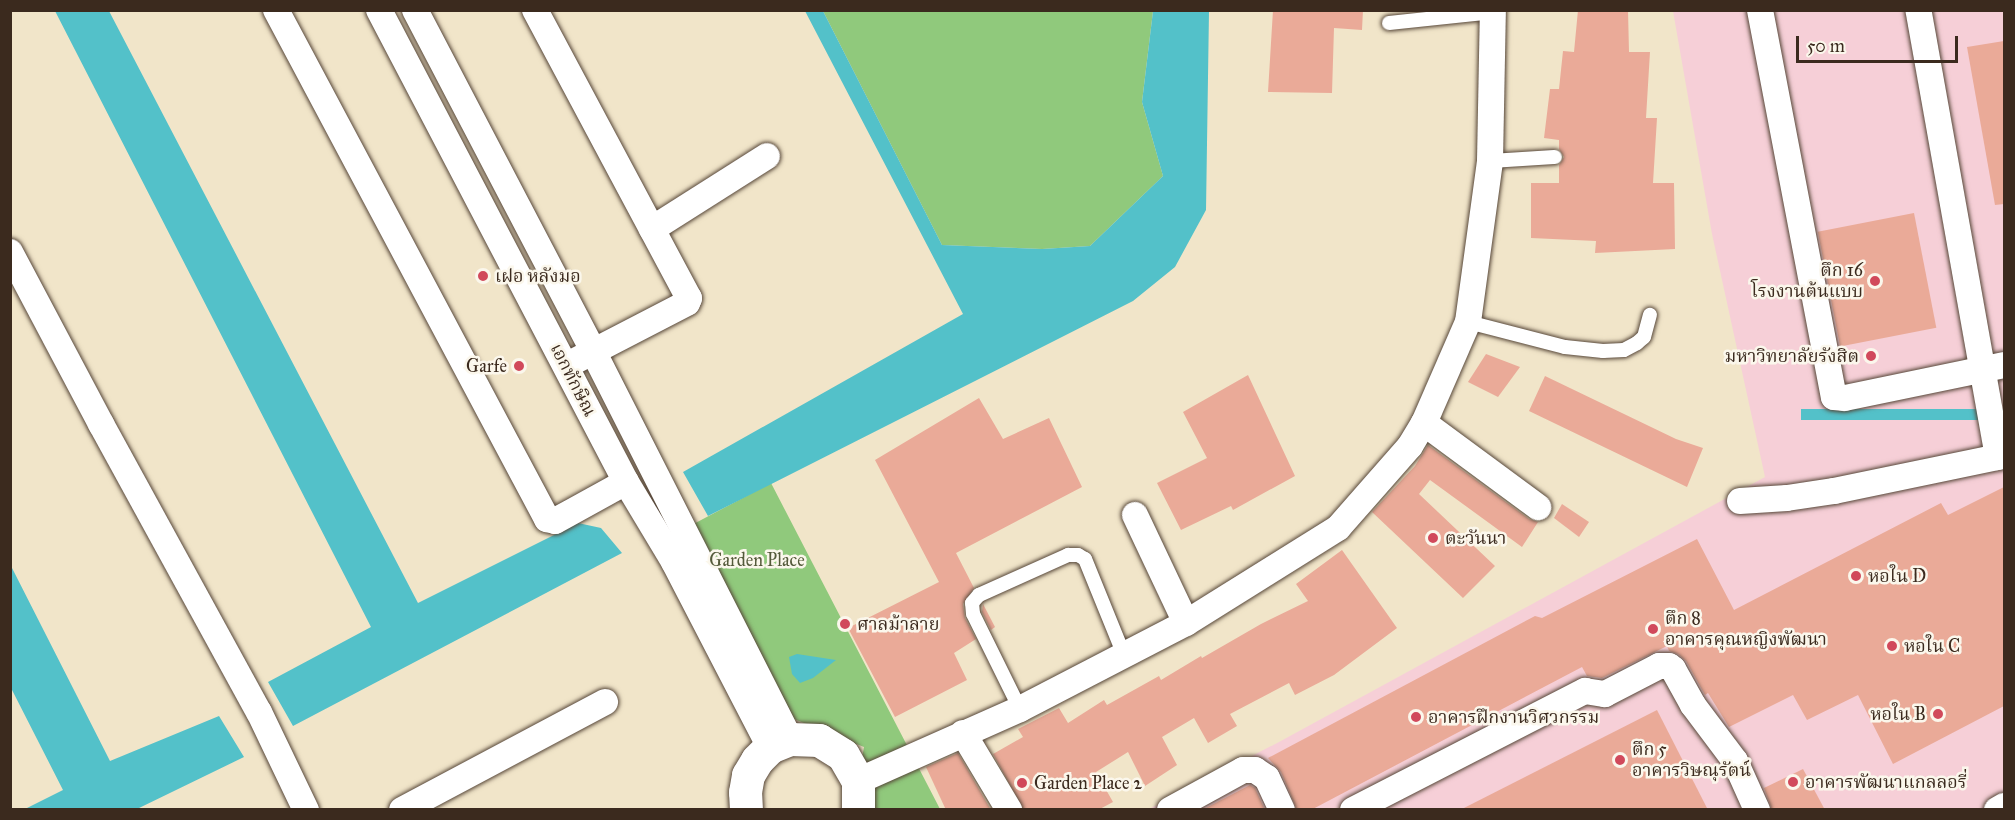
<!DOCTYPE html>
<meta charset="utf-8">
<style>
body{margin:0}
#map{position:relative;width:2015px;height:820px;overflow:hidden;background:#f1e5c9;font-family:"IM FELL Great Primer","Noto Serif Thai",serif}
div>[style]{position:absolute}
.built>*{inset:0;background:#f6cfd7}
.green>*{inset:0;background:#90c97c}
.water>*{inset:0;background:#53c1c9;transform-origin:0 0}
.building>*{inset:0;background:#eaaa98;transform-origin:0 0}
.roads{filter:drop-shadow(0 0 2px #564638) drop-shadow(0 0 2px #564638)}
.service>*{height:14px;margin:-7px;padding:0 7px;transform-origin:7px;border-radius:7px;background:#fff}
.minor>*{height:26px;margin:-13px;padding:0 13px;transform-origin:13px;border-radius:13px;background:#fff}
.tertiary>*{height:33px;margin:-16.5px;padding:0 16.5px;transform-origin:16.5px;border-radius:16.5px;background:#fff}
.dots>*{width:16px;height:16px;translate:-50% -50%;box-sizing:border-box;border:3px solid #fbf7ec;border-radius:50%}
span{translate:-50% -50%;white-space:nowrap;text-align:center;line-height:1.15;-webkit-text-stroke:5px #fbf7ec;paint-order:stroke}
.poi-label{font-size:18px;color:#3b2a1e}
.right{translate:-100% -50%;text-align:right}
.left{translate:0 -50%;text-align:left}
.street-label{font-size:18px;color:#3b2a1e}
.park-label{font-size:18px;color:#545a3a}
.frame{position:absolute;inset:0;border:12px solid #3b2a1e;pointer-events:none}
.scale{position:absolute;left:1796px;top:36px;width:162px;height:27px;box-sizing:border-box;border:3px solid #3b2a1e;border-top:0;padding-left:8px;font-size:18px;line-height:21px;white-space:nowrap;color:#3b2a1e;-webkit-text-stroke:4px #fbf7ec;paint-order:stroke}
</style>
<div id="map">
<div class="built">
<div style="clip-path:polygon(1673px 11px,2004px 11px,2004px 809px,1147px 810px,1279px 742px,1765px 477px,1712px 234px)"></div>
</div>
<div class="green">
<div style="clip-path:polygon(823px 11px,1153px 11px,1142px 102px,1163px 176px,1090px 246px,1042px 249px,942px 245px)"></div>
<div style="clip-path:polygon(771px 483px,940px 809px,853px 809px,864px 747px,784px 715px,686px 528px)"></div>
</div>
<div class="water">
<div style="clip-path:polygon(55px 11px,109px 11px,418px 603px,578px 523px,601px 528px,622px 553px,293px 726px,268px 682px,371px 627px)"></div>
<div style="clip-path:polygon(805px 11px,823px 11px,942px 245px,1042px 249px,1090px 246px,1163px 176px,1142px 102px,1153px 11px,1209px 11px,1206px 210px,1175px 267px,1133px 301px,708px 516px,683px 472px,963px 314px)"></div>
<div style="left:2004px;top:409px;width:11px;height:203px;rotate:90deg"></div>
<div style="clip-path:polygon(11px 566px,110px 761px,219px 716px,244px 757px,137px 809px,25px 809px,63px 790px,11px 688px)"></div>
<div style="clip-path:polygon(797px 654px,836px 660px,813px 678px,800px 683px,792px 674px,789px 657px)"></div>
</div>
<div class="building">
<div style="clip-path:polygon(1273px 10px,1363px 10px,1362px 30px,1334px 28px,1332px 93px,1268px 92px)"></div>
<div style="clip-path:polygon(1578px 10px,1628px 10px,1629px 52px,1650px 52px,1646px 118px,1657px 118px,1653px 183px,1674px 183px,1675px 249px,1595px 253px,1596px 241px,1531px 238px,1531px 183px,1559px 183px,1559px 165px,1564px 157px,1559px 149px,1559px 140px,1544px 138px,1550px 89px,1559px 89px,1563px 51px,1574px 52px)"></div>
<div style="clip-path:polygon(2004px 41px,2004px 204px,1995px 205px,1967px 47px)"></div>
<div style="left:1914px;top:213px;width:117px;height:98px;rotate:79deg"></div>
<div style="clip-path:polygon(1486px 354px,1520px 367px,1498px 397px,1468px 382px)"></div>
<div style="clip-path:polygon(1248px 375px,1295px 476px,1233px 510px,1231px 506px,1181px 530px,1157px 483px,1207px 458px,1183px 412px)"></div>
<div style="clip-path:polygon(1545px 376px,1676px 439px,1703px 448px,1687px 487px,1529px 411px)"></div>
<div style="clip-path:polygon(979px 398px,1003px 439px,1049px 418px,1082px 487px,956px 553px,974px 588px,963px 604px,965px 618px,976px 639px,954px 653px,967px 680px,895px 717px,848px 628px,939px 582px,875px 460px)"></div>
<div style="clip-path:polygon(1428px 445px,1529px 519px,1538px 522px,1522px 547px,1430px 480px,1419px 494px,1495px 566px,1463px 598px,1372px 512px,1415px 466px)"></div>
<div style="clip-path:polygon(2004px 487px,2004px 706px,1893px 764px,1858px 695px,1807px 720px,1793px 695px,1729px 727px,1708px 693px,1705px 695px,1686px 661px,1678px 654px,1669px 651px,1667px 646px,1602px 678px,1587px 676px,1582px 667px,1311px 810px,1297px 810px,1281px 772px,1268px 758px,1535px 616px,1542px 618px,1697px 539px,1734px 610px,1941px 503px,1948px 515px)"></div>
<div style="clip-path:polygon(1562px 504px,1589px 522px,1579px 537px,1554px 518px)"></div>
<div style="clip-path:polygon(1342px 550px,1397px 628px,1334px 675px,1295px 695px,1289px 683px,1230px 714px,1237px 726px,1208px 743px,1194px 718px,1162px 737px,1177px 765px,1145px 786px,1128px 752px,1096px 772px,1113px 802px,1098px 810px,1024px 810px,993px 754px,1023px 737px,1018px 729px,1059px 708px,1068px 723px,1104px 700px,1107px 705px,1159px 676px,1161px 680px,1201px 656px,1202px 658px,1261px 624px,1308px 601px,1296px 584px)"></div>
<div style="clip-path:polygon(983px 604px,995px 627px,991px 630px,982px 612px)"></div>
<div style="clip-path:polygon(1657px 710px,1708px 810px,1460px 810px)"></div>
<div style="clip-path:polygon(958px 753px,991px 810px,946px 810px,926px 767px)"></div>
<div style="clip-path:polygon(1803px 769px,1825px 810px,1772px 810px,1764px 788px)"></div>
<div style="clip-path:polygon(1250px 785px,1255px 788px,1265px 810px,1202px 810px)"></div>
</div>
<div class="roads">
<div class="service">
<div style="left:1389px;top:23px;width:105px;rotate:-6deg"></div>
<div style="left:1490px;top:161px;width:65px;rotate:-3.5deg"></div>
<div style="left:1468px;top:322px;width:100px;rotate:14.5deg"></div>
<div style="left:1565px;top:347px;width:38px;rotate:6deg"></div>
<div style="left:1603px;top:351px;width:21px;rotate:-3deg"></div>
<div style="left:1624px;top:350px;width:15px;rotate:-28deg"></div>
<div style="left:1637px;top:343px;width:9px;rotate:-41deg"></div>
<div style="left:1644px;top:337px;width:23px;rotate:-75deg"></div>
<div style="left:1020px;top:709px;width:106px;rotate:-116.3deg"></div>
<div style="left:973px;top:614px;width:11px;rotate:-95deg"></div>
<div style="left:972px;top:603px;width:11px;rotate:-49deg"></div>
<div style="left:979px;top:595px;width:98px;rotate:-24.2deg"></div>
<div style="left:1068px;top:555px;width:10px"></div>
<div style="left:1078px;top:555px;width:8px;rotate:30deg"></div>
<div style="left:1085px;top:559px;width:104px;rotate:67.9deg"></div>
</div>
<div class="minor">
<div style="left:276px;top:10px;width:577px;rotate:61.97deg"></div>
<div style="left:547px;top:519px;width:8px;rotate:14deg"></div>
<div style="left:555px;top:521px;width:81px;rotate:-28.8deg"></div>
<div style="left:379px;top:10px;width:533px;rotate:62.38deg"></div>
<div style="left:626px;top:482px;width:93px;rotate:59deg"></div>
<div style="left:674px;top:562px;width:208px;rotate:62.6deg"></div>
<div style="left:415px;top:10px;width:385px;rotate:62.4deg"></div>
<div style="left:593px;top:351px;width:435px;rotate:63.1deg"></div>
<div style="left:535px;top:10px;width:327px;rotate:61.9deg"></div>
<div style="left:689px;top:298px;width:5px;rotate:112deg"></div>
<div style="left:687px;top:303px;width:124px;rotate:152.6deg"></div>
<div style="left:1760px;top:10px;width:394px;rotate:79.2deg"></div>
<div style="left:1834px;top:397px;width:11px;rotate:5deg"></div>
<div style="left:1845px;top:398px;width:162px;rotate:-11.7deg"></div>
<div style="left:652px;top:229px;width:136px;rotate:-32.4deg"></div>
<div style="left:10px;top:252px;width:195px;rotate:62.1deg"></div>
<div style="left:101px;top:424px;width:328px;rotate:61.3deg"></div>
<div style="left:259px;top:712px;width:109px;rotate:64.4deg"></div>
<div style="left:1424px;top:423px;width:142px;rotate:36.4deg"></div>
<div style="left:1740px;top:501px;width:47px;rotate:-3.7deg"></div>
<div style="left:1787px;top:498px;width:48px;rotate:-8.5deg"></div>
<div style="left:1834px;top:491px;width:167px;rotate:-11.7deg"></div>
<div style="left:1998px;top:457px;width:454px;rotate:-100.1deg"></div>
<div style="left:1135px;top:515px;width:119px;rotate:64.7deg"></div>
<div style="left:963px;top:733px;width:90px;rotate:59.1deg"></div>
<div style="left:858px;top:781px;width:177px;rotate:-24deg"></div>
<div style="left:1020px;top:709px;width:187px;rotate:-27.4deg"></div>
<div style="left:1186px;top:623px;width:179px;rotate:-32deg"></div>
<div style="left:1338px;top:528px;width:109px;rotate:-48.7deg"></div>
<div style="left:1410px;top:446px;width:27px;rotate:-59deg"></div>
<div style="left:1424px;top:423px;width:110px;rotate:-66.5deg"></div>
<div style="left:1468px;top:322px;width:162px;rotate:-82.2deg"></div>
<div style="left:1490px;top:161px;width:151px;rotate:-88.9deg"></div>
<div style="left:402px;top:810px;width:230px;rotate:-28deg"></div>
<div style="left:1170px;top:810px;width:83px;rotate:-28.7deg"></div>
<div style="left:1243px;top:770px;width:12px"></div>
<div style="left:1255px;top:770px;width:14px;rotate:34deg"></div>
<div style="left:1267px;top:778px;width:35px;rotate:65deg"></div>
<div style="left:1353px;top:810px;width:261px;rotate:-27.2deg"></div>
<div style="left:1585px;top:691px;width:20px;rotate:9deg"></div>
<div style="left:1605px;top:694px;width:61px;rotate:-27.4deg"></div>
<div style="left:1659px;top:666px;width:10px"></div>
<div style="left:1669px;top:666px;width:5px;rotate:37deg"></div>
<div style="left:1673px;top:669px;width:41px;rotate:60.9deg"></div>
<div style="left:1693px;top:705px;width:70px;rotate:53.1deg"></div>
<div style="left:1735px;top:761px;width:54px;rotate:65.8deg"></div>
<div style="left:1997px;top:810px;width:8px;rotate:-30deg"></div>
</div>
<div class="tertiary">
<div style="left:746px;top:810px;width:18px;rotate:-93deg"></div>
<div style="left:745px;top:792px;width:17px;rotate:-80deg"></div>
<div style="left:748px;top:775px;width:17px;rotate:-59deg"></div>
<div style="left:757px;top:760px;width:18px;rotate:-45deg"></div>
<div style="left:770px;top:747px;width:22px;rotate:-22deg"></div>
<div style="left:790px;top:739px;width:29px;rotate:2deg"></div>
<div style="left:819px;top:740px;width:28px;rotate:32deg"></div>
<div style="left:843px;top:755px;width:30px;rotate:60deg"></div>
<div style="left:858px;top:781px;width:29px;rotate:90deg"></div>
</div>
</div>
<div class="dots">
<div style="left:483px;top:276px;background:#d1495b"></div>
<div style="left:1875px;top:281px;background:#d1495b"></div>
<div style="left:1871px;top:356px;background:#d1495b"></div>
<div style="left:519px;top:366px;background:#d1495b"></div>
<div style="left:1433px;top:538px;background:#d1495b"></div>
<div style="left:1856px;top:576px;background:#d1495b"></div>
<div style="left:845px;top:624px;background:#d1495b"></div>
<div style="left:1653px;top:629px;background:#d1495b"></div>
<div style="left:1892px;top:646px;background:#d1495b"></div>
<div style="left:1938px;top:714px;background:#d1495b"></div>
<div style="left:1416px;top:717px;background:#d1495b"></div>
<div style="left:1620px;top:760px;background:#d1495b"></div>
<div style="left:1793px;top:782px;background:#d1495b"></div>
<div style="left:1022px;top:783px;background:#d1495b"></div>
</div>
<div class="poi-label">
<span class="right" style="left:1863px;top:281px">ตึก 16<br>โรงงานต้นแบบ</span>
<span class="left" style="left:495px;top:276px">เฝอ หลังมอ</span>
<span class="right" style="left:1859px;top:356px">มหาวิทยาลัยรังสิต</span>
<span class="right" style="left:507px;top:366px">Garfe</span>
<span class="left" style="left:1445px;top:538px">ตะวันนา</span>
<span class="left" style="left:1868px;top:576px">หอใน D</span>
<span class="left" style="left:1665px;top:629px">ตึก 8<br>อาคารคุณหญิงพัฒนา</span>
<span class="left" style="left:857px;top:624px">ศาลม้าลาย</span>
<span class="left" style="left:1904px;top:646px">หอใน C</span>
<span class="right" style="left:1926px;top:714px">หอใน B</span>
<span class="left" style="left:1428px;top:717px">อาคารฝึกงานวิศวกรรม</span>
<span class="left" style="left:1632px;top:760px">ตึก 5<br>อาคารวิษณุรัตน์</span>
<span class="left" style="left:1805px;top:782px">อาคารพัฒนาแกลลอรี่</span>
<span class="left" style="left:1034px;top:783px">Garden Place 2</span>
</div>
<div class="street-label">
<span style="left:573px;top:380px;rotate:63deg">เอกทักษิณ</span>
</div>
<div class="park-label">
<span style="left:757px;top:560px">Garden Place</span>
</div>
<div class="frame"></div>
<div class="scale">50 m</div>
</div>
